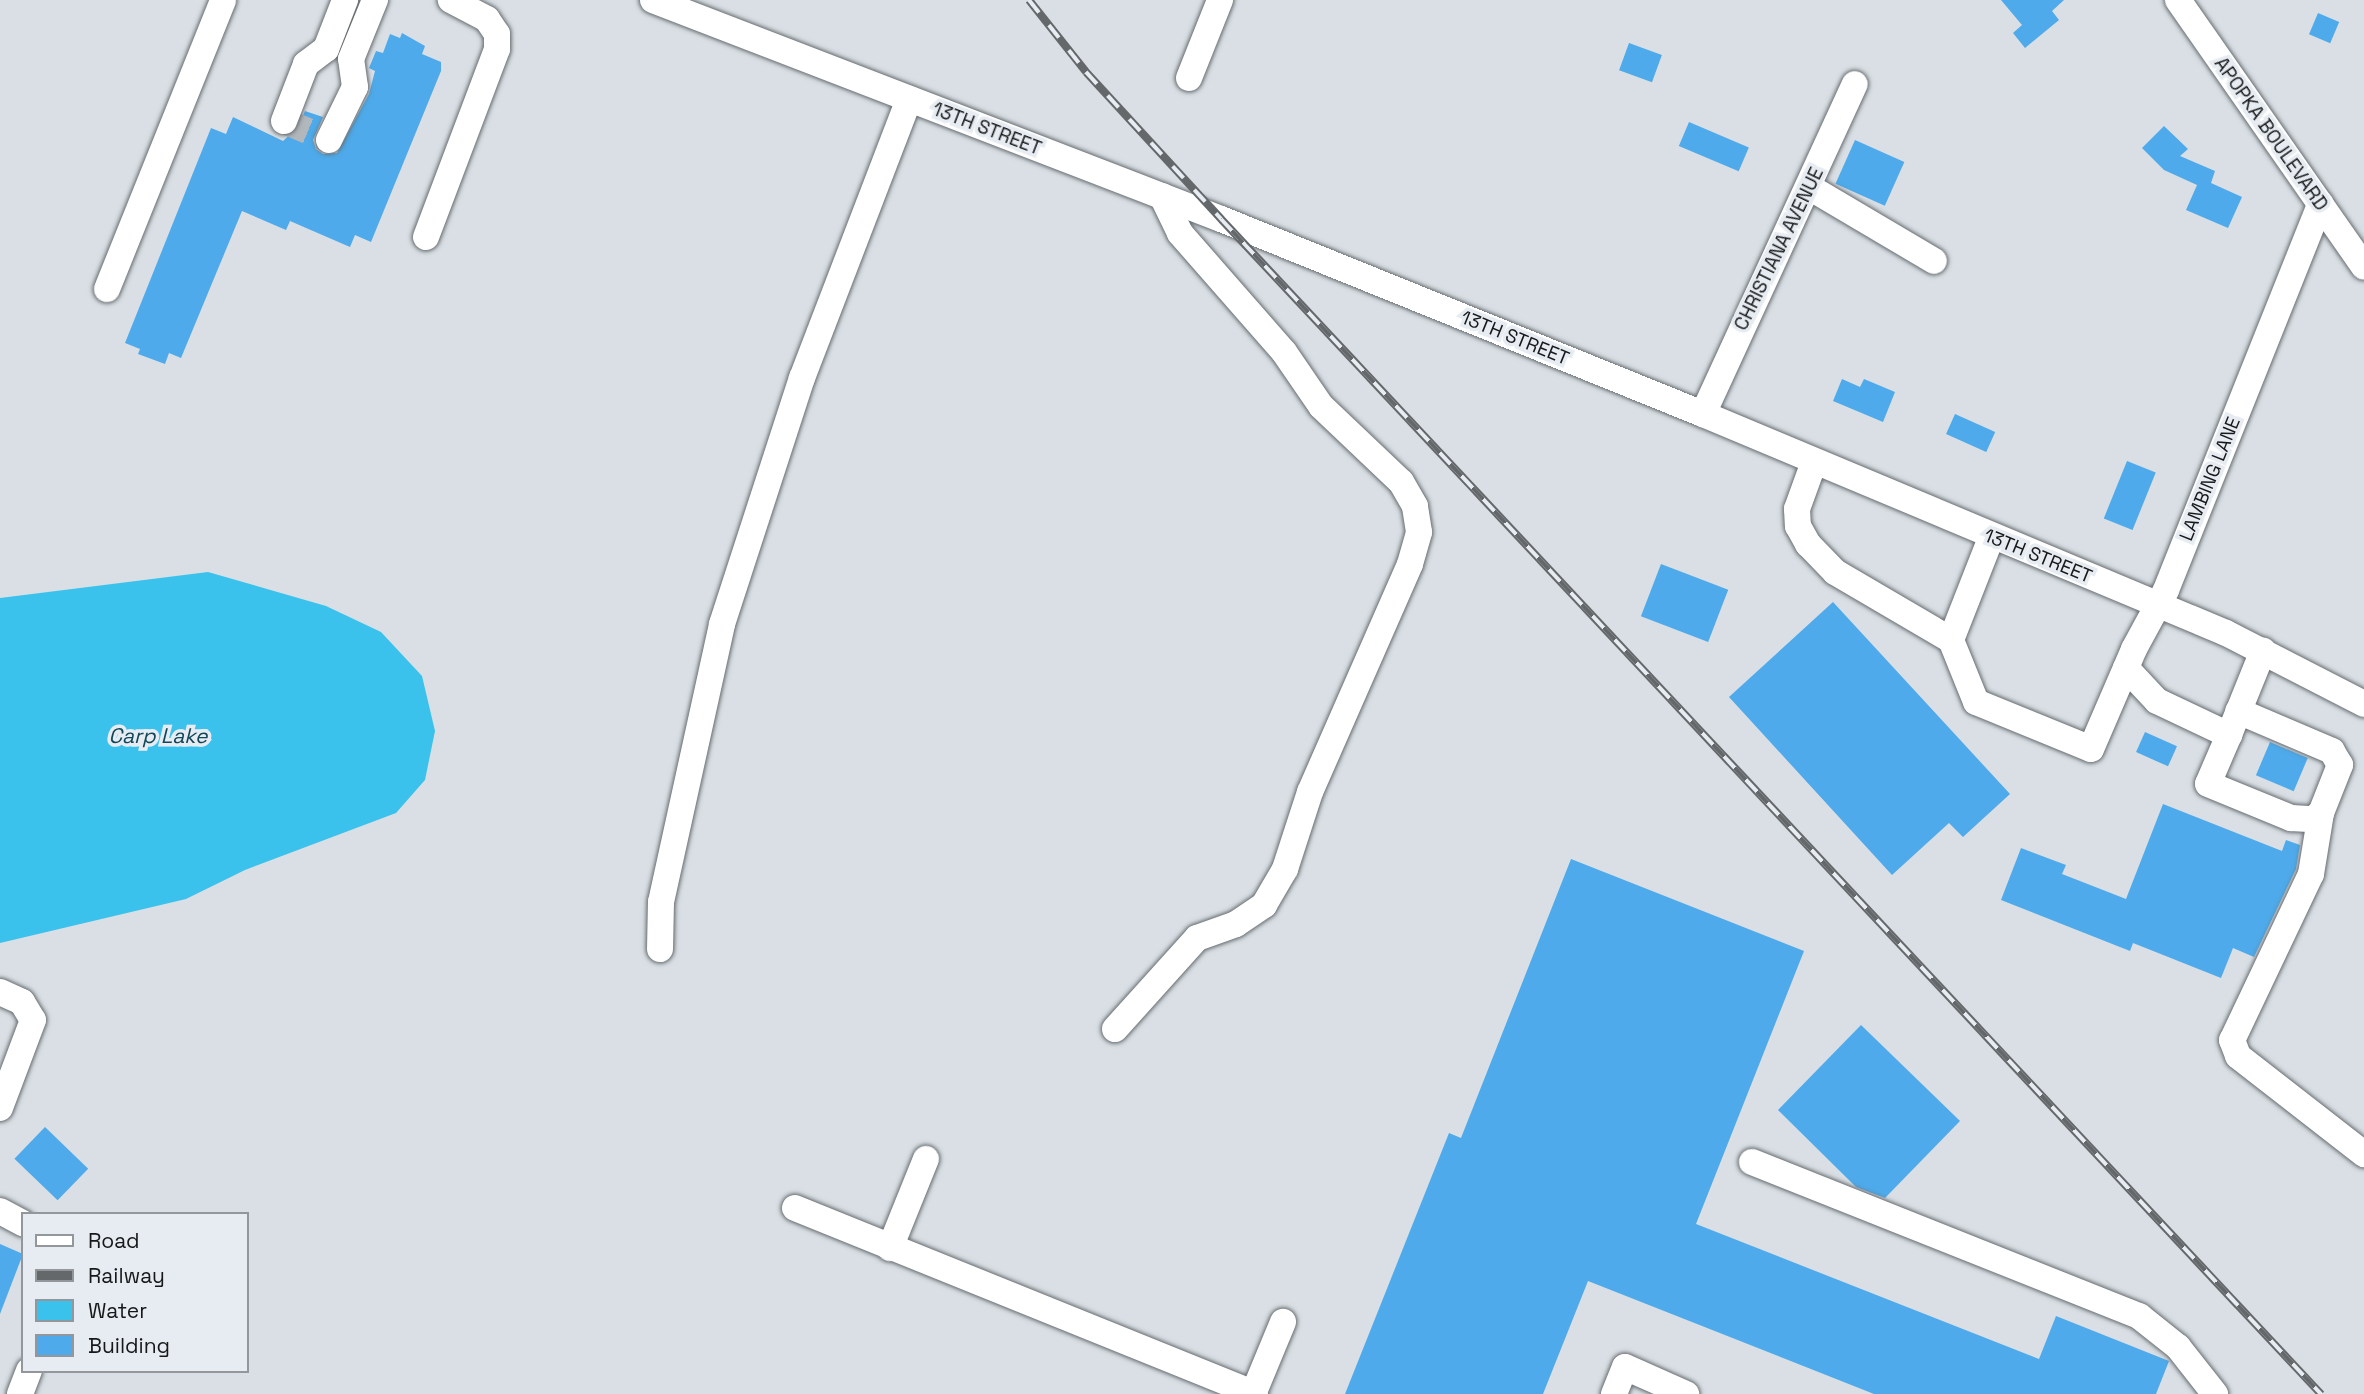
<!DOCTYPE html>
<style>
body{margin:0}
#map{position:relative;width:2364px;height:1394px;overflow:hidden;background:#d9dfe4;font-family:"Space Grotesk",sans-serif}
div>[style]{position:absolute}
.water>*{inset:0;background:#3ac2ec}
.building>*{inset:0;background:#4eaaea;transform-origin:0 0}
.minor-tunnel>*{height:26px;margin-top:-13px;transform-origin:0;background:repeating-linear-gradient(90deg,#b2b7bc 0 26px,transparent 0 39px)}
.roads{filter:drop-shadow(0 0 2px #666c70) drop-shadow(0 0 2px #666c70)}
.minor>*{height:26px;margin:-13px;padding:0 13px;transform-origin:13px;border-radius:13px;background:#fff}
.rail>*{height:8px;margin-top:-4px;transform-origin:0;background:repeating-linear-gradient(90deg,#e6ecf1 0 16px,#64686b 0 32px);box-sizing:border-box;border-block:2px solid #64686b}
span{translate:-50% -50%;white-space:nowrap;text-align:center;line-height:1.15;-webkit-text-stroke:7px #e6ecf1;paint-order:stroke}
.street-label{font-size:19px;color:#16181a}
.water-label{font-size:21px;color:#10485a;font-style:italic}
.legend{position:absolute;left:21px;top:1212px;width:228px;height:161px;box-sizing:border-box;background:#e6ecf1;border:2px solid #93979b;margin:0;padding:9px 12px;list-style:none;font-size:21px;color:#16181a}
.legend li{display:flex;align-items:center;gap:14px;height:35px}
.legend b{width:35px;border:2px solid #93979b}
</style>
<div id="map">
<div class="water">
<div style="clip-path:polygon(208px 572px,326px 606px,381px 632px,422px 676px,435px 731px,425px 780px,396px 813px,245px 870px,186px 899px,0 943px,0 598px)"></div>
</div>
<div class="building">
<div style="clip-path:polygon(2001px 0,2064px 0,2052px 11px,2059px 20px,2025px 48px,2013px 33px,2022px 25px)"></div>
<div style="left:2318px;top:13px;width:23px;height:23px;rotate:23deg"></div>
<div style="clip-path:polygon(402px 33px,425px 46px,422px 54px,441px 62px,441px 71px,371px 242px,355px 235px,350px 247px,290px 221px,286px 230px,242px 211px,181px 358px,169px 353px,165px 364px,138px 354px,140px 349px,125px 343px,211px 128px,226px 134px,233px 117px,283px 141px,298px 127px,305px 111px,323px 117px,313px 140px,316px 149px,323px 154px,337px 153px,369px 94px,375px 71px,369px 68px,376px 51px,383px 53px,390px 34px,400px 38px)"></div>
<div style="left:1629px;top:43px;width:35px;height:29px;rotate:20deg"></div>
<div style="left:1689px;top:122px;width:65px;height:26px;rotate:23deg"></div>
<div style="clip-path:polygon(2164px 126px,2188px 149px,2180px 156px,2215px 171px,2211px 183px,2242px 197px,2228px 228px,2186px 210px,2197px 185px,2164px 170px,2142px 148px)"></div>
<div style="left:1855px;top:140px;width:54px;height:48px;rotate:24deg"></div>
<div style="clip-path:polygon(1842px 379px,1860px 387px,1864px 379px,1895px 392px,1883px 422px,1833px 401px)"></div>
<div style="left:1955px;top:414px;width:44px;height:22px;rotate:24deg"></div>
<div style="left:2127px;top:461px;width:31px;height:62px;rotate:22deg"></div>
<div style="left:1661px;top:564px;width:72px;height:56px;rotate:21deg"></div>
<div style="clip-path:polygon(1833px 602px,2010px 794px,1963px 837px,1949px 823px,1892px 875px,1729px 697px)"></div>
<div style="left:2145px;top:732px;width:35px;height:22px;rotate:24deg"></div>
<div style="left:2270px;top:742px;width:41px;height:36px;rotate:23deg"></div>
<div style="clip-path:polygon(2163px 804px,2282px 851px,2286px 840px,2300px 845px,2296px 869px,2254px 957px,2233px 948px,2221px 978px,2133px 943px,2130px 951px,2001px 900px,2021px 848px,2066px 865px,2062px 874px,2126px 899px)"></div>
<div style="clip-path:polygon(1571px 859px,1804px 951px,1696px 1224px,2039px 1359px,2056px 1316px,2169px 1361px,2156px 1394px,1874px 1394px,1588px 1281px,1543px 1394px,1345px 1394px,1449px 1133px,1461px 1138px)"></div>
<div style="clip-path:polygon(1861px 1025px,1960px 1121px,1885px 1198px,1856px 1187px,1778px 1110px)"></div>
<div style="left:45px;top:1127px;width:60px;height:44px;rotate:44deg"></div>
<div style="clip-path:polygon(0 1244px,23px 1254px,0 1314px)"></div>
</div>
<div class="minor-tunnel">
<div style="left:284px;top:121px;width:49px;rotate:22.9deg"></div>
</div>
<div class="roads">
<div class="minor">
<div style="left:653px;top:0;width:609px;rotate:21.08deg"></div>
<div style="left:1221px;top:219px;width:520px;rotate:22.03deg"></div>
<div style="left:1703px;top:414px;width:567px;rotate:22.72deg"></div>
<div style="left:2226px;top:633px;width:155px;rotate:27.2deg"></div>
<div style="left:2178px;top:0;width:325px;rotate:55.1deg"></div>
<div style="left:1189px;top:78px;width:84px;rotate:-68.3deg"></div>
<div style="left:284px;top:121px;width:61px;rotate:-68.9deg"></div>
<div style="left:306px;top:64px;width:25px;rotate:-37deg"></div>
<div style="left:326px;top:49px;width:53px;rotate:-68.8deg"></div>
<div style="left:329px;top:140px;width:59px;rotate:-63.9deg"></div>
<div style="left:355px;top:87px;width:28px;rotate:-98deg"></div>
<div style="left:351px;top:59px;width:64px;rotate:-67.9deg"></div>
<div style="left:1809px;top:187px;width:145px;rotate:30.6deg"></div>
<div style="left:426px;top:237px;width:201px;rotate:-69.3deg"></div>
<div style="left:497px;top:49px;width:15px;rotate:-90deg"></div>
<div style="left:497px;top:34px;width:18px;rotate:-124deg"></div>
<div style="left:487px;top:19px;width:41px;rotate:-152.2deg"></div>
<div style="left:107px;top:289px;width:311px;rotate:-68.1deg"></div>
<div style="left:1703px;top:414px;width:363px;rotate:-65.3deg"></div>
<div style="left:1814px;top:462px;width:50px;rotate:109.9deg"></div>
<div style="left:1797px;top:509px;width:17px;rotate:87deg"></div>
<div style="left:1798px;top:526px;width:21px;rotate:61deg"></div>
<div style="left:1808px;top:544px;width:39px;rotate:46deg"></div>
<div style="left:1835px;top:572px;width:134px;rotate:30.4deg"></div>
<div style="left:1951px;top:640px;width:67px;rotate:68deg"></div>
<div style="left:1976px;top:702px;width:124px;rotate:22.2deg"></div>
<div style="left:2091px;top:749px;width:109px;rotate:-66.7deg"></div>
<div style="left:2134px;top:649px;width:67px;rotate:-61.5deg"></div>
<div style="left:2166px;top:590px;width:416px;rotate:-68.2deg"></div>
<div style="left:1951px;top:640px;width:110px;rotate:-68.6deg"></div>
<div style="left:2126px;top:668px;width:45px;rotate:46.8deg"></div>
<div style="left:2157px;top:701px;width:80px;rotate:25.3deg"></div>
<div style="left:2229px;top:735px;width:91px;rotate:-68deg"></div>
<div style="left:2229px;top:735px;width:53px;rotate:113.2deg"></div>
<div style="left:2208px;top:784px;width:90px;rotate:22.3deg"></div>
<div style="left:2291px;top:818px;width:22px;rotate:3deg"></div>
<div style="left:2313px;top:819px;width:10px;rotate:-37deg"></div>
<div style="left:2321px;top:813px;width:52px;rotate:-68.4deg"></div>
<div style="left:2340px;top:765px;width:16px;rotate:-120deg"></div>
<div style="left:2332px;top:751px;width:102px;rotate:-156.9deg"></div>
<div style="left:2321px;top:813px;width:62px;rotate:99.3deg"></div>
<div style="left:2311px;top:874px;width:184px;rotate:115.4deg"></div>
<div style="left:2232px;top:1040px;width:17px;rotate:69deg"></div>
<div style="left:2238px;top:1056px;width:160px;rotate:37.9deg"></div>
<div style="left:660px;top:949px;width:47px;rotate:-88.8deg"></div>
<div style="left:661px;top:902px;width:285px;rotate:-77.6deg"></div>
<div style="left:722px;top:624px;width:259px;rotate:-72deg"></div>
<div style="left:802px;top:378px;width:299px;rotate:-69deg"></div>
<div style="left:0;top:992px;width:24px;rotate:24deg"></div>
<div style="left:22px;top:1002px;width:21px;rotate:59deg"></div>
<div style="left:33px;top:1020px;width:94px;rotate:110.6deg"></div>
<div style="left:1115px;top:1029px;width:122px;rotate:-48deg"></div>
<div style="left:1197px;top:938px;width:41px;rotate:-19.7deg"></div>
<div style="left:1236px;top:924px;width:34px;rotate:-34deg"></div>
<div style="left:1264px;top:905px;width:42px;rotate:-59.7deg"></div>
<div style="left:1285px;top:869px;width:81px;rotate:-72deg"></div>
<div style="left:1310px;top:792px;width:249px;rotate:-66.3deg"></div>
<div style="left:1410px;top:564px;width:33px;rotate:-74deg"></div>
<div style="left:1419px;top:532px;width:26px;rotate:-99deg"></div>
<div style="left:1415px;top:506px;width:28px;rotate:-120deg"></div>
<div style="left:1401px;top:482px;width:110px;rotate:-136.5deg"></div>
<div style="left:1321px;top:406px;width:65px;rotate:-124.4deg"></div>
<div style="left:1284px;top:352px;width:158px;rotate:-131.2deg"></div>
<div style="left:1180px;top:233px;width:41px;rotate:-115.9deg"></div>
<div style="left:1752px;top:1162px;width:417px;rotate:21.7deg"></div>
<div style="left:2139px;top:1316px;width:50px;rotate:38.5deg"></div>
<div style="left:2178px;top:1347px;width:60px;rotate:51.8deg"></div>
<div style="left:795px;top:1208px;width:496px;rotate:22deg"></div>
<div style="left:0;top:1211px;width:26px;rotate:28deg"></div>
<div style="left:890px;top:1248px;width:96px;rotate:-68deg"></div>
<div style="left:1254px;top:1392px;width:76px;rotate:-67.5deg"></div>
<div style="left:20px;top:1394px;width:25px;rotate:-69deg"></div>
<div style="left:1614px;top:1394px;width:29px;rotate:-68deg"></div>
<div style="left:1625px;top:1367px;width:67px;rotate:23.9deg"></div>
</div>
</div>
<div class="rail">
<div style="left:1029px;top:0;width:92px;rotate:51.6deg"></div>
<div style="left:1086px;top:72px;width:200px;rotate:47.4deg"></div>
<div style="left:1221px;top:219px;width:1610px;rotate:46.89deg"></div>
</div>
<div class="street-label">
<span style="left:987px;top:129px;rotate:21deg">13TH STREET</span>
<span style="left:2271px;top:134px;rotate:55deg">APOPKA BOULEVARD</span>
<span style="left:1779px;top:249px;rotate:-64deg">CHRISTIANA AVENUE</span>
<span style="left:1515px;top:338px;rotate:22deg">13TH STREET</span>
<span style="left:2210px;top:479px;rotate:-68deg">LAMBING LANE</span>
<span style="left:2038px;top:556px;rotate:22deg">13TH STREET</span>
</div>
<div class="water-label">
<span style="left:158px;top:736px">Carp Lake</span>
</div>
<ul class="legend">
<li><b style="height:9px;background:#fff"></b>Road</li>
<li><b style="height:9px;background:#64686b"></b>Railway</li>
<li><b style="height:19px;background:#3ac2ec"></b>Water</li>
<li><b style="height:19px;background:#4eaaea"></b>Building</li>
</ul>
</div>
